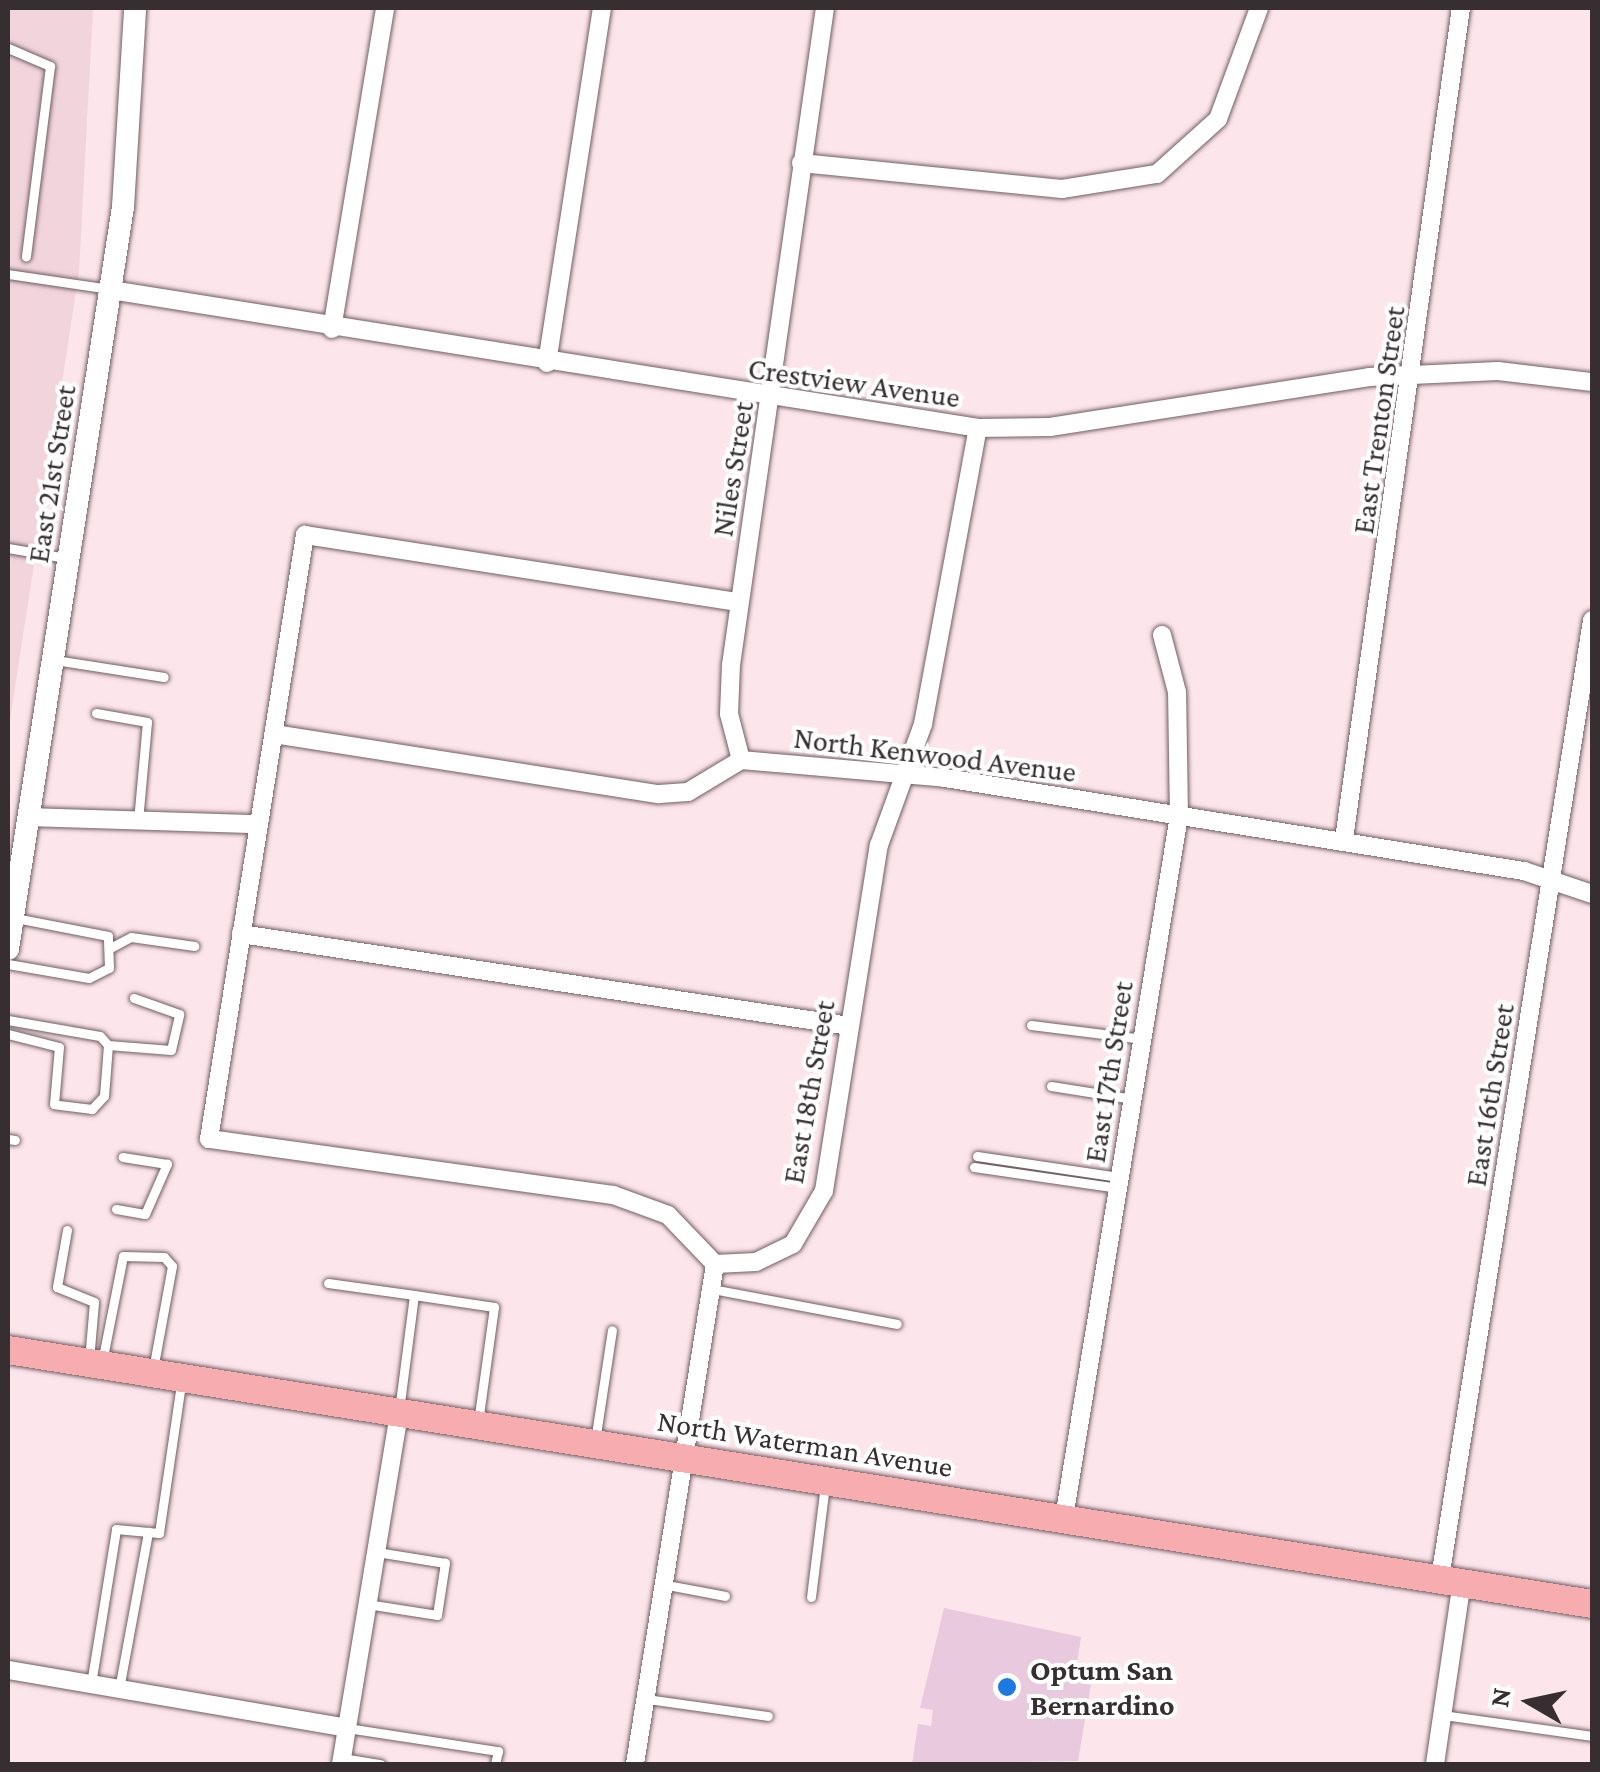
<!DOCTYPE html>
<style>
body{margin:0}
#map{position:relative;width:1600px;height:1772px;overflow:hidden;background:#fce5eb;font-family:"Crimson Pro",serif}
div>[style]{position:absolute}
.built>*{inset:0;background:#f2d4dd}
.building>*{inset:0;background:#e8c9de}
.roads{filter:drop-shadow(0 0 2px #705d62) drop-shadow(0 0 2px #705d62)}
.service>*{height:9px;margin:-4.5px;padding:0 4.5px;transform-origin:4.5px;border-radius:4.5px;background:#fff}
.minor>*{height:18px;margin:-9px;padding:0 9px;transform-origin:9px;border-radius:9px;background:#fff}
.tertiary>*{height:22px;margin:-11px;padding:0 11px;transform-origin:11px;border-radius:11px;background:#fff}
.primary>*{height:28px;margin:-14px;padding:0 14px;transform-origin:14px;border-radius:14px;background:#f7adaf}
.dots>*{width:28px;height:28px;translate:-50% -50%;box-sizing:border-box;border:5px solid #fff;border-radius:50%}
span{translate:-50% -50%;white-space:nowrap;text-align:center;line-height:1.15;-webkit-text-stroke:8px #fff;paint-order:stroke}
.street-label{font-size:30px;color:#372e31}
.poi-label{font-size:30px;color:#372e31;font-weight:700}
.left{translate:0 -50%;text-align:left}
.frame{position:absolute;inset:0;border:10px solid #372e31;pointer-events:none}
.north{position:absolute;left:1480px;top:1652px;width:100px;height:100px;-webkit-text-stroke:8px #fff;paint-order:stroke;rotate:279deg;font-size:28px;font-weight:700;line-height:40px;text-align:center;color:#372e31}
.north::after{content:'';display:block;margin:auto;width:35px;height:45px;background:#372e31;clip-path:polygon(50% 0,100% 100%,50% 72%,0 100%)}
</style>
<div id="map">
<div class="built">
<div style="clip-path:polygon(8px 8px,93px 8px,79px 272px,8px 733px)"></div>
</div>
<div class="building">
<div style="clip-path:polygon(944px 1608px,1081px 1637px,1077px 1664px,1094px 1667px,1078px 1761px,912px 1764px,918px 1724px,931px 1726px,933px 1710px,920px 1708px)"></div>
</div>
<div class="roads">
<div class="service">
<div style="left:8px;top:48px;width:46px;rotate:23.2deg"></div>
<div style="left:50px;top:66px;width:192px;rotate:97.2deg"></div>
<div style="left:8px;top:274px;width:102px;rotate:8.4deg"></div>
<div style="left:8px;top:548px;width:59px;rotate:9.8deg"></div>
<div style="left:55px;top:660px;width:110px;rotate:8.9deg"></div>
<div style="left:96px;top:713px;width:52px;rotate:10deg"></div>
<div style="left:147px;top:722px;width:98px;rotate:95.2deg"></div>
<div style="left:112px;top:947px;width:21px;rotate:-28deg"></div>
<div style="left:131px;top:937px;width:64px;rotate:8.1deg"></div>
<div style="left:8px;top:964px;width:82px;rotate:9.8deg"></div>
<div style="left:89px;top:978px;width:22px;rotate:-27deg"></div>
<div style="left:109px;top:968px;width:32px;rotate:-92deg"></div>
<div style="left:108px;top:936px;width:95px;rotate:-169deg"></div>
<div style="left:8px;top:1020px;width:93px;rotate:9.9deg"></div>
<div style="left:100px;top:1036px;width:12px;rotate:48deg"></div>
<div style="left:108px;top:1045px;width:51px;rotate:94.5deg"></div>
<div style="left:104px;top:1096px;width:18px;rotate:133deg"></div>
<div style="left:92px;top:1109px;width:38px;rotate:-173deg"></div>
<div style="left:54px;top:1104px;width:57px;rotate:-85deg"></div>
<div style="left:59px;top:1047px;width:53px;rotate:-165.7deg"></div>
<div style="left:1031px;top:1025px;width:113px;rotate:7.1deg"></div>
<div style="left:108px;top:1045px;width:63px;rotate:4.5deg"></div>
<div style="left:171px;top:1050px;width:37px;rotate:-77deg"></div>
<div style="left:179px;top:1014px;width:48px;rotate:-160.4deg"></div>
<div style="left:1051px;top:1086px;width:83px;rotate:9deg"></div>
<div style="left:8px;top:1139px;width:7px;rotate:8deg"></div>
<div style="left:977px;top:1156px;width:145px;rotate:8.4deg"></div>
<div style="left:974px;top:1167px;width:146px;rotate:8.3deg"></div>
<div style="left:116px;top:1209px;width:29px;rotate:10deg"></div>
<div style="left:145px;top:1214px;width:55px;rotate:-66.3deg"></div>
<div style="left:167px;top:1164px;width:45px;rotate:-171deg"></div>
<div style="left:67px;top:1230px;width:58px;rotate:100deg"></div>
<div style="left:57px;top:1287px;width:40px;rotate:22deg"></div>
<div style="left:94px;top:1302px;width:58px;rotate:94.9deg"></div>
<div style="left:328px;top:1283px;width:87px;rotate:7.9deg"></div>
<div style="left:414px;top:1295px;width:116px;rotate:97.4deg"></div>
<div style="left:712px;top:1289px;width:188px;rotate:10.7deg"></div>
<div style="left:414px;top:1295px;width:81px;rotate:8.5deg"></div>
<div style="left:494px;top:1307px;width:116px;rotate:97.9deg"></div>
<div style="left:102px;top:1362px;width:108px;rotate:-78.8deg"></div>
<div style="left:123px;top:1256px;width:41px;rotate:1.4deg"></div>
<div style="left:164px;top:1257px;width:12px;rotate:48deg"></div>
<div style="left:172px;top:1266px;width:106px;rotate:100.4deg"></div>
<div style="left:595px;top:1441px;width:112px;rotate:-81.3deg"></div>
<div style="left:667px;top:1585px;width:59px;rotate:10.7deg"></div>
<div style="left:811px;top:1597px;width:113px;rotate:-82.9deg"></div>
<div style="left:367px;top:1604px;width:71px;rotate:8.9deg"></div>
<div style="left:437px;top:1615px;width:53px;rotate:-81.3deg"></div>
<div style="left:445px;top:1563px;width:69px;rotate:-170.8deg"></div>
<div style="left:91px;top:1684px;width:157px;rotate:-80.8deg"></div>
<div style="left:116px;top:1529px;width:43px;rotate:5.3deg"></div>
<div style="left:159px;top:1533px;width:151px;rotate:-81.6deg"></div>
<div style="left:119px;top:1689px;width:160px;rotate:-79.5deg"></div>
<div style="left:647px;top:1699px;width:122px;rotate:8deg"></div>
<div style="left:1443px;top:1715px;width:150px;rotate:8deg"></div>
<div style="left:347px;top:1728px;width:153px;rotate:8.7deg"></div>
<div style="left:498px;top:1751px;width:13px;rotate:103deg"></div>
<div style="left:342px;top:1758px;width:39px;rotate:9deg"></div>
</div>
<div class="minor">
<div style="left:801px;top:163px;width:262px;rotate:5.7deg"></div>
<div style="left:1062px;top:189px;width:96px;rotate:-9deg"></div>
<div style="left:1157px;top:174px;width:82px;rotate:-42deg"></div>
<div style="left:1218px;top:119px;width:118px;rotate:-69.7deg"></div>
<div style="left:111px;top:290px;width:878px;rotate:9.04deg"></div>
<div style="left:978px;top:428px;width:72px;rotate:-0.8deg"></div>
<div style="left:1050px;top:427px;width:323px;rotate:-8.9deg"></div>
<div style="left:1369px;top:377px;width:129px;rotate:-2.7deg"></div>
<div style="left:1498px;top:371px;width:95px;rotate:6.7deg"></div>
<div style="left:332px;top:329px;width:325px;rotate:-80.6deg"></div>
<div style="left:547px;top:363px;width:359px;rotate:-81.2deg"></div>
<div style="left:274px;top:734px;width:390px;rotate:8.9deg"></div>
<div style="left:659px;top:794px;width:29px;rotate:-4deg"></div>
<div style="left:688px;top:792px;width:62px;rotate:-31.1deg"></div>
<div style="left:741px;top:760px;width:205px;rotate:5deg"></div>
<div style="left:945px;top:778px;width:586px;rotate:9.13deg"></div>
<div style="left:1524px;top:871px;width:72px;rotate:18.7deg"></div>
<div style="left:741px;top:760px;width:48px;rotate:-104.6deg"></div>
<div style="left:729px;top:714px;width:49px;rotate:-87.7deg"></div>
<div style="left:731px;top:665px;width:664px;rotate:-81.86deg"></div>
<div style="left:28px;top:817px;width:229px;rotate:1.8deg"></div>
<div style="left:1344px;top:839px;width:839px;rotate:-81.99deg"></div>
<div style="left:241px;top:934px;width:615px;rotate:8.6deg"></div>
<div style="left:715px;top:1264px;width:68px;rotate:-133.8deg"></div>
<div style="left:668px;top:1215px;width:59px;rotate:-160deg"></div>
<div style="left:613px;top:1195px;width:408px;rotate:-172.1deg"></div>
<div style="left:209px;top:1139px;width:612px;rotate:-80.97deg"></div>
<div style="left:305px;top:535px;width:439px;rotate:8.8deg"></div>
<div style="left:1064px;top:1518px;width:711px;rotate:-80.7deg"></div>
<div style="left:1179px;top:816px;width:124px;rotate:-90.9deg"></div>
<div style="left:1177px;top:692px;width:59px;rotate:-104.7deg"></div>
<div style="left:1440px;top:1578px;width:970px;rotate:-80.98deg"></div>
<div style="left:8px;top:1670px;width:344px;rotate:9.7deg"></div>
<div style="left:341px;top:1764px;width:357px;rotate:-80.6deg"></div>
<div style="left:635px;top:1764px;width:506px;rotate:-80.91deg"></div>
<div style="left:715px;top:1264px;width:41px;rotate:-2.8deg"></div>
<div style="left:756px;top:1262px;width:41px;rotate:-25.9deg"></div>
<div style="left:793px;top:1244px;width:61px;rotate:-59.7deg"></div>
<div style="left:824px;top:1191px;width:350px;rotate:-81deg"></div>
<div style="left:879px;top:845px;width:129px;rotate:-70deg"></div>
<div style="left:923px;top:724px;width:301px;rotate:-79.5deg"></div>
<div style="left:1435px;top:1764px;width:184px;rotate:-81.6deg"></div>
</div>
<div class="tertiary">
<div style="left:8px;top:949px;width:751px;rotate:-81.19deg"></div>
<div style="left:123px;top:207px;width:199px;rotate:-86.5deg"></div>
</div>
<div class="primary">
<div style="left:8px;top:1350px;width:1604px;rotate:9.11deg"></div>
</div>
</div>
<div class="dots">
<div style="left:1007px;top:1687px;background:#1d7ae3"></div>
</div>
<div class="street-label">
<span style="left:854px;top:383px;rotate:8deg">Crestview Avenue</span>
<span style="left:1379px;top:420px;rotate:-82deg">East Trenton Street</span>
<span style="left:733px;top:469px;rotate:-81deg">Niles Street</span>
<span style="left:52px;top:474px;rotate:-81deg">East 21st Street</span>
<span style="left:935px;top:755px;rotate:7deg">North Kenwood Avenue</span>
<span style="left:1109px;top:1072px;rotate:-81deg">East 17th Street</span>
<span style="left:809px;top:1092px;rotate:-80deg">East 18th Street</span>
<span style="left:1490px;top:1095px;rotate:-81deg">East 16th Street</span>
<span style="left:805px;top:1444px;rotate:9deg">North Waterman Avenue</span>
</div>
<div class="poi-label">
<span class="left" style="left:1030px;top:1687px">Optum San<br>Bernardino</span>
</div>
<div class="frame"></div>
<div class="north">N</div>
</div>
